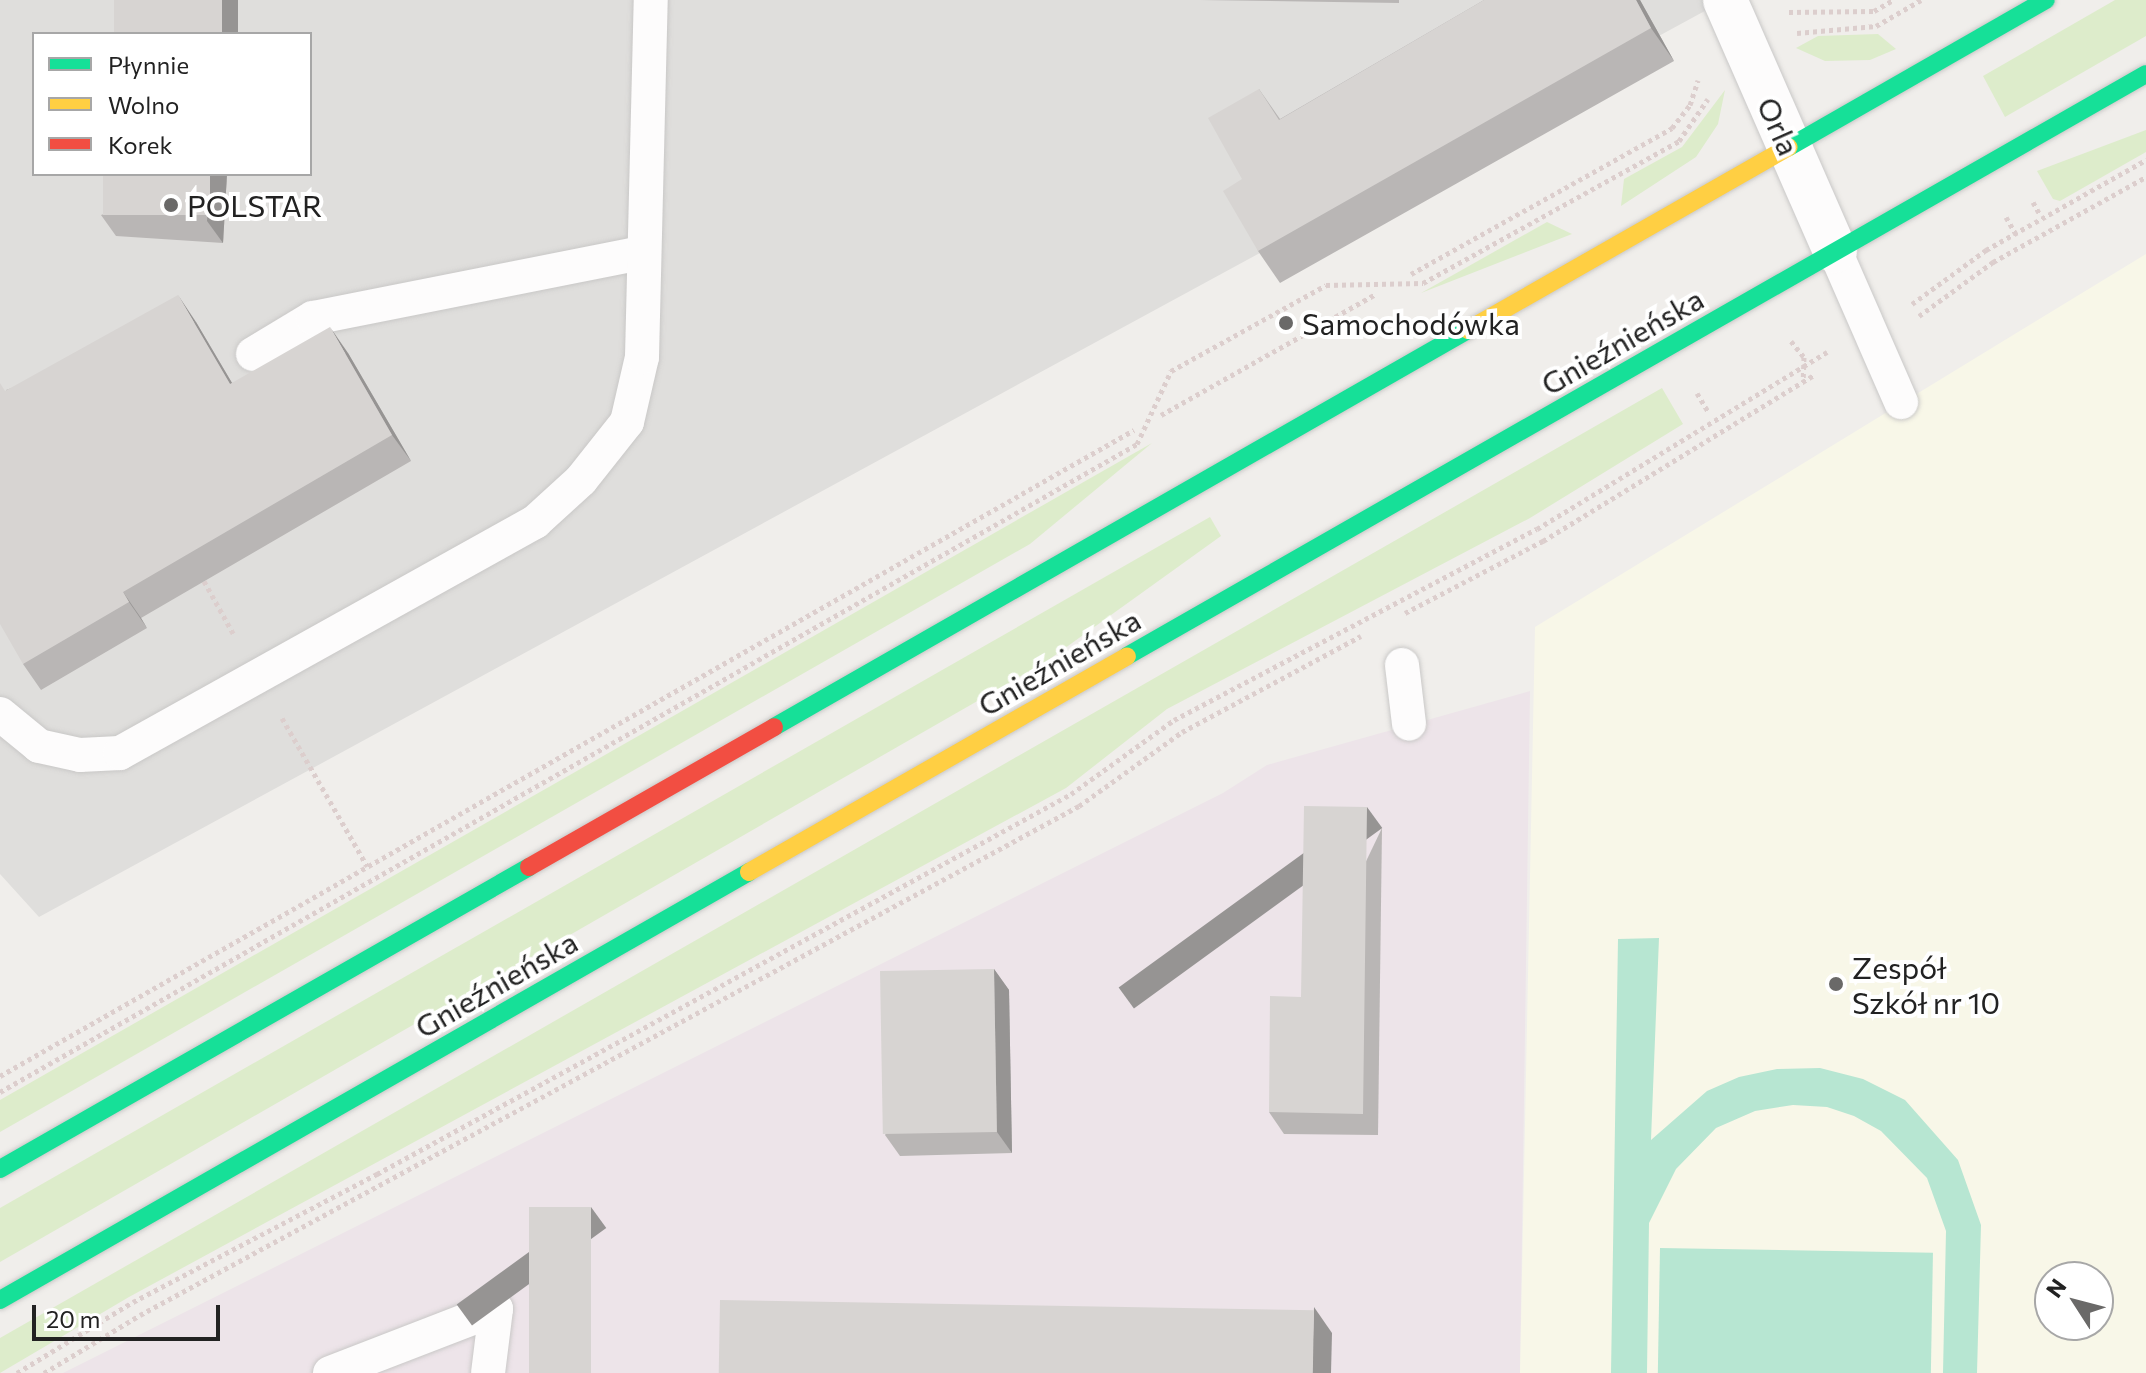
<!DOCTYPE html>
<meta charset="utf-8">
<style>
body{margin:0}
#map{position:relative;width:2146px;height:1373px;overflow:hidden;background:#f0eeeb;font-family:Commissioner,sans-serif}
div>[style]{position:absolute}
.residential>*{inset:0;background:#dfdedc}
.industrial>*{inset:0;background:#ede4e9}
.education>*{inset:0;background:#f8f7e8}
.grass>*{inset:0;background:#ddeccb}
.pitch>*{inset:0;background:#b7e6d2;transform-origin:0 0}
.path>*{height:5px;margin-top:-2.5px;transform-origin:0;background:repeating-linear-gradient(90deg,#dccecd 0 4px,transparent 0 8px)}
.roads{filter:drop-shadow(0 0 2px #c9c8c7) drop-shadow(0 0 2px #c9c8c7)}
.lane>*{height:34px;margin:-17px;padding:0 17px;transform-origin:17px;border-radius:17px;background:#fdfcfc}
.street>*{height:44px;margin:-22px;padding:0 22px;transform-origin:22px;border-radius:22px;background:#fdfcfc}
.fast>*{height:18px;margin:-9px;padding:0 9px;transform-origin:9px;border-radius:9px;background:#16e098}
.slow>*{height:18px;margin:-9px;padding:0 9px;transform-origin:9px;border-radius:9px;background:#ffcf43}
.jam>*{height:18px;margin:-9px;padding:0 9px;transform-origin:9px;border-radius:9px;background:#f24e42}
.wall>*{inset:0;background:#b9b6b5}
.shaded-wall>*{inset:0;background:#969493;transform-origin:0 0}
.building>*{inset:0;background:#d7d4d2;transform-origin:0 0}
.dots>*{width:22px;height:22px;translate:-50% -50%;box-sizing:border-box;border:4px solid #fff;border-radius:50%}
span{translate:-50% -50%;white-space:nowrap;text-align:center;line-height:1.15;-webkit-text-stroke:8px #fff;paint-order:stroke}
.street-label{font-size:30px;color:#222}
.poi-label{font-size:30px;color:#222}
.left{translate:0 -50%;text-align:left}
.legend{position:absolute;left:32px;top:32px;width:280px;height:144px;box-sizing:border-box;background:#fff;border:2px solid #a7a7a7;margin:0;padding:10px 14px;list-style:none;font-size:24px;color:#222}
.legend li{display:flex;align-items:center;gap:16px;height:40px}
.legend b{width:40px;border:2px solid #a7a7a7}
.north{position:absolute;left:2034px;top:1261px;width:80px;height:80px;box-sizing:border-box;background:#fff;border:2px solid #a7a7a7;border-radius:50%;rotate:306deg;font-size:22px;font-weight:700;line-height:32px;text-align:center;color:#222}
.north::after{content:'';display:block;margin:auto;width:28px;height:36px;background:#6a6968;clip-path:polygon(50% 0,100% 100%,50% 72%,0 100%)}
.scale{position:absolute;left:32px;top:1305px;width:188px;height:36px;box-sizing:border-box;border:4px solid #222;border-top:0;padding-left:10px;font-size:24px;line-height:28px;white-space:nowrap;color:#222;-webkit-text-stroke:6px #fff;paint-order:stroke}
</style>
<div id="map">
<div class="residential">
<div style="clip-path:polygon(evenodd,0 0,1725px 0,39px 917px,0 874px,0 0,34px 34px,310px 34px,310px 174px,34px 174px,34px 34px)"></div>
</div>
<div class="industrial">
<div style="clip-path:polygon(1530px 691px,1520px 1373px,63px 1373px,1223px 793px,1267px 765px)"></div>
</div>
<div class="education">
<div style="clip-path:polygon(evenodd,2146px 254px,2146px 1373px,1520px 1373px,1535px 627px,2146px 254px,2050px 1277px,2098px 1277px,2098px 1325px,2050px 1325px,2050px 1277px)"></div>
</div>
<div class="grass">
<div style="clip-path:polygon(2115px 0,2146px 0,2146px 36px,2005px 117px,1983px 76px)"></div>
<div style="clip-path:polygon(1878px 34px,1896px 49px,1870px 60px,1825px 61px,1796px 48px,1818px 36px)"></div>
<div style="clip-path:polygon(1725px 90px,1718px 124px,1696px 157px,1621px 206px,1624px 179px,1682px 147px)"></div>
<div style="clip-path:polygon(2146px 130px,2146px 152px,2060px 201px,2053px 199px,2037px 171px)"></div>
<div style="clip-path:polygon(1547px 222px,1572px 234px,1421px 293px)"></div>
<div style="clip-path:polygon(1662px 388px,1683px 424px,1530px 518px,1167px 709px,1066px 788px,129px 1297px,0 1373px,0 1338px)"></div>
<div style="clip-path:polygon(1152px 443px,1030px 544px,0 1132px,0 1100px)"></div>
<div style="clip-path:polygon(1210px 517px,1221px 536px,1047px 661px,0 1262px,0 1208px)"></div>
</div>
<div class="pitch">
<div style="clip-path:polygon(1659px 938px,1651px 1140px,1707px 1091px,1739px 1077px,1777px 1069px,1820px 1068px,1863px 1079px,1905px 1100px,1958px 1160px,1981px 1225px,1977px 1373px,1943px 1373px,1946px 1231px,1927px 1178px,1881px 1131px,1854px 1116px,1827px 1107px,1793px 1105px,1755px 1111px,1716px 1128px,1676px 1169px,1649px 1223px,1647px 1373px,1611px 1373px,1618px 939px)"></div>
<div style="left:1660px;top:1248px;width:273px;height:125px;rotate:1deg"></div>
</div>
<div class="path">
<div style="left:1789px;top:12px;width:85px;rotate:-0.7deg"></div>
<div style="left:1874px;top:11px;width:22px;rotate:-30deg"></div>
<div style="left:1797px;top:33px;width:79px;rotate:-5.1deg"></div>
<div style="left:1876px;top:26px;width:52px;rotate:-30deg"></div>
<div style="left:2033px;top:202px;width:13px;rotate:61deg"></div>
<div style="left:2006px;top:217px;width:20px;rotate:60deg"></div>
<div style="left:1411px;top:274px;width:299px;rotate:-29.2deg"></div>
<div style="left:1672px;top:128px;width:29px;rotate:-52deg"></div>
<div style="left:1690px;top:105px;width:26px;rotate:-72deg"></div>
<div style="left:1912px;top:304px;width:92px;rotate:-36.1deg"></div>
<div style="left:1986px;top:250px;width:184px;rotate:-29.4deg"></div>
<div style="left:1919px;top:316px;width:92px;rotate:-36.1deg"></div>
<div style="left:1993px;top:262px;width:175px;rotate:-29.1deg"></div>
<div style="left:1791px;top:341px;width:21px;rotate:51deg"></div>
<div style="left:1804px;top:357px;width:23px;rotate:92deg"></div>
<div style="left:1697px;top:393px;width:23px;rotate:59deg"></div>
<div style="left:1161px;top:415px;width:247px;rotate:-29.4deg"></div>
<div style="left:204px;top:581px;width:60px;rotate:60.9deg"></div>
<div style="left:1405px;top:613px;width:156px;rotate:-27.6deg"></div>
<div style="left:1543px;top:541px;width:319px;rotate:-31.5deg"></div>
<div style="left:282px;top:718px;width:171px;rotate:60.1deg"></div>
<div style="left:0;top:1076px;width:1305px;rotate:-29.67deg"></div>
<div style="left:0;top:1092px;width:1309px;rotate:-29.68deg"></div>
<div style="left:1137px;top:444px;width:81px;rotate:-65deg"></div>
<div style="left:1171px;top:371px;width:177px;rotate:-29deg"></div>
<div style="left:1326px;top:285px;width:97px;rotate:-1.2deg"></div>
<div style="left:1423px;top:283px;width:293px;rotate:-29deg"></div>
<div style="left:1679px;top:141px;width:51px;rotate:-55.4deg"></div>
<div style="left:17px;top:1373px;width:136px;rotate:-31.5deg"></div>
<div style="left:133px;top:1302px;width:276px;rotate:-27.7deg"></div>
<div style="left:377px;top:1174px;width:791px;rotate:-28.7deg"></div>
<div style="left:1071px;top:794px;width:127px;rotate:-35.7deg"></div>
<div style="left:1174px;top:720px;width:410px;rotate:-27.8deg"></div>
<div style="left:1537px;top:529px;width:340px;rotate:-31.4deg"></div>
<div style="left:44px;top:1373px;width:112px;rotate:-31.1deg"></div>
<div style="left:140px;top:1315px;width:1068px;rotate:-28.46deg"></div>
<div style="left:1079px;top:806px;width:127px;rotate:-35.7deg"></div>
<div style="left:1182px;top:732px;width:203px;rotate:-28.2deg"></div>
</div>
<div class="roads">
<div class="lane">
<div style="left:1835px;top:251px;width:165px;rotate:66.4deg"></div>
<div style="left:253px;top:354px;width:70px;rotate:-31deg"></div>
<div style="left:313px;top:318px;width:335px;rotate:-11.2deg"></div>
<div style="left:1402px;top:665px;width:59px;rotate:83.2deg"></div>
<div style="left:0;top:714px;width:50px;rotate:39.4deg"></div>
<div style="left:39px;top:746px;width:42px;rotate:12.4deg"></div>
<div style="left:80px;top:755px;width:40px;rotate:-2.9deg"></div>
<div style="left:120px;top:753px;width:475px;rotate:-29.1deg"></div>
<div style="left:535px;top:522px;width:62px;rotate:-42.4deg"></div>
<div style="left:581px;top:480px;width:74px;rotate:-51.6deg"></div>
<div style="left:627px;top:422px;width:67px;rotate:-77deg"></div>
<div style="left:642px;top:357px;width:357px;rotate:-88.6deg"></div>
<div style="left:330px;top:1373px;width:178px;rotate:-21.1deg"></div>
<div style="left:496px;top:1309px;width:64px;rotate:97.1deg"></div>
</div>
<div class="street">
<div style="left:1725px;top:0;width:274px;rotate:66.3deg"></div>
</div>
<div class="fast">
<div style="left:1789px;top:147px;width:296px;rotate:-29.8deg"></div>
<div style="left:1127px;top:656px;width:1173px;rotate:-29.73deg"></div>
<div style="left:774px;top:727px;width:800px;rotate:-29.77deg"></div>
<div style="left:0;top:1169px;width:609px;rotate:-29.72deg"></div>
<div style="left:0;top:1300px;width:863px;rotate:-29.74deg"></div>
</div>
<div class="slow">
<div style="left:1468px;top:330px;width:369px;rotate:-29.7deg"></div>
<div style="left:749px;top:872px;width:435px;rotate:-29.7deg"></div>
</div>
<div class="jam">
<div style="left:529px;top:867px;width:282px;rotate:-29.7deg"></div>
</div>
</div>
<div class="wall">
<div style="clip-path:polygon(1200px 0,1399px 0,1399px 3px)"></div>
<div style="clip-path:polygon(1484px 0,1640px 0,1674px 61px,1280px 283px,1258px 251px,1242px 179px,1259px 89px,1280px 119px)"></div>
<div style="clip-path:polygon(227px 174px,223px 243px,116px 236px,101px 215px)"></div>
<div style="clip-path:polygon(196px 322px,232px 383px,348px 353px,411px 461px,141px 618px,147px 628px,41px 690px,23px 664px,6px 390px)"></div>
<div style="clip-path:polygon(1382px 828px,1378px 1135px,1284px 1134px,1269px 1112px,1301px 997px)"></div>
<div style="clip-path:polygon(994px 969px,1009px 990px,1012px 1153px,900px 1156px,885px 1135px)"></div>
</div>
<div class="shaded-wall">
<div style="left:222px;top:0;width:16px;height:34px"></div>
<div style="clip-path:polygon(1636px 0,1640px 0,1674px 61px,1651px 28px)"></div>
<div style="clip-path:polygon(210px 174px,227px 174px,223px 243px,207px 221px)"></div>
<div style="clip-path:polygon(178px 295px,196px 322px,248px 410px,230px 384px)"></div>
<div style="clip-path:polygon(330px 327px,348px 353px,411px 461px,392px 435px)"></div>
<div style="clip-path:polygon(123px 592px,141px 618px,147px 628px,129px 602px)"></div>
<div style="left:1367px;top:807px;width:26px;height:307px;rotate:54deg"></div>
<div style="clip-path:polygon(994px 969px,1009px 990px,1012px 1153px,997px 1132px)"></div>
<div style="left:591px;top:1207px;width:26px;height:166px;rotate:54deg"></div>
<div style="clip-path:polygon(1314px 1307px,1332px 1333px,1331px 1373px,1312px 1373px)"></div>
</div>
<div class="building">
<div style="left:114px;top:0;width:108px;height:34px"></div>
<div style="clip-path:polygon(1484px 0,1636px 0,1651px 28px,1258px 251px,1223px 191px,1242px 179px,1208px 118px,1259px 89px,1279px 120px)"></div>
<div style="left:103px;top:174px;width:107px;height:41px"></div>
<div style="clip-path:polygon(178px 295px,230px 384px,330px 327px,392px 435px,123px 592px,129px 602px,23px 664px,0 624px,0 383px,5px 391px)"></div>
<div style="clip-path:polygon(1304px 806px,1367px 807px,1363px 1114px,1269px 1112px,1270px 996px,1301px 997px)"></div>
<div style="left:994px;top:969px;width:163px;height:114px;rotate:89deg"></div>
<div style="left:529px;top:1207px;width:62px;height:166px"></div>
<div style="left:720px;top:1300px;width:594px;height:73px;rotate:1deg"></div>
</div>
<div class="dots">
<div style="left:171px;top:205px;background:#6a6968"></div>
<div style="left:1286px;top:323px;background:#6a6968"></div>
<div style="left:1836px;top:984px;background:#6a6968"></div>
</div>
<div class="street-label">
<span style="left:1779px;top:126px;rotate:66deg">Orla</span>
<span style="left:1622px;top:341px;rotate:-30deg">Gnieźnieńska</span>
<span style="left:1059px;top:662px;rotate:-30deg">Gnieźnieńska</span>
<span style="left:496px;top:984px;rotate:-30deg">Gnieźnieńska</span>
</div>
<div class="poi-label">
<span class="left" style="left:187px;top:205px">POLSTAR</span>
<span class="left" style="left:1302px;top:323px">Samochodówka</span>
<span class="left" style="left:1852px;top:984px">Zespół<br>Szkół nr 10</span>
</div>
<ul class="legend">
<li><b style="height:10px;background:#16e098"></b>Płynnie</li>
<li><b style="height:10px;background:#ffcf43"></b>Wolno</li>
<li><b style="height:10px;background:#f24e42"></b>Korek</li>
</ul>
<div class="north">N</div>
<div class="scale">20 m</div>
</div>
